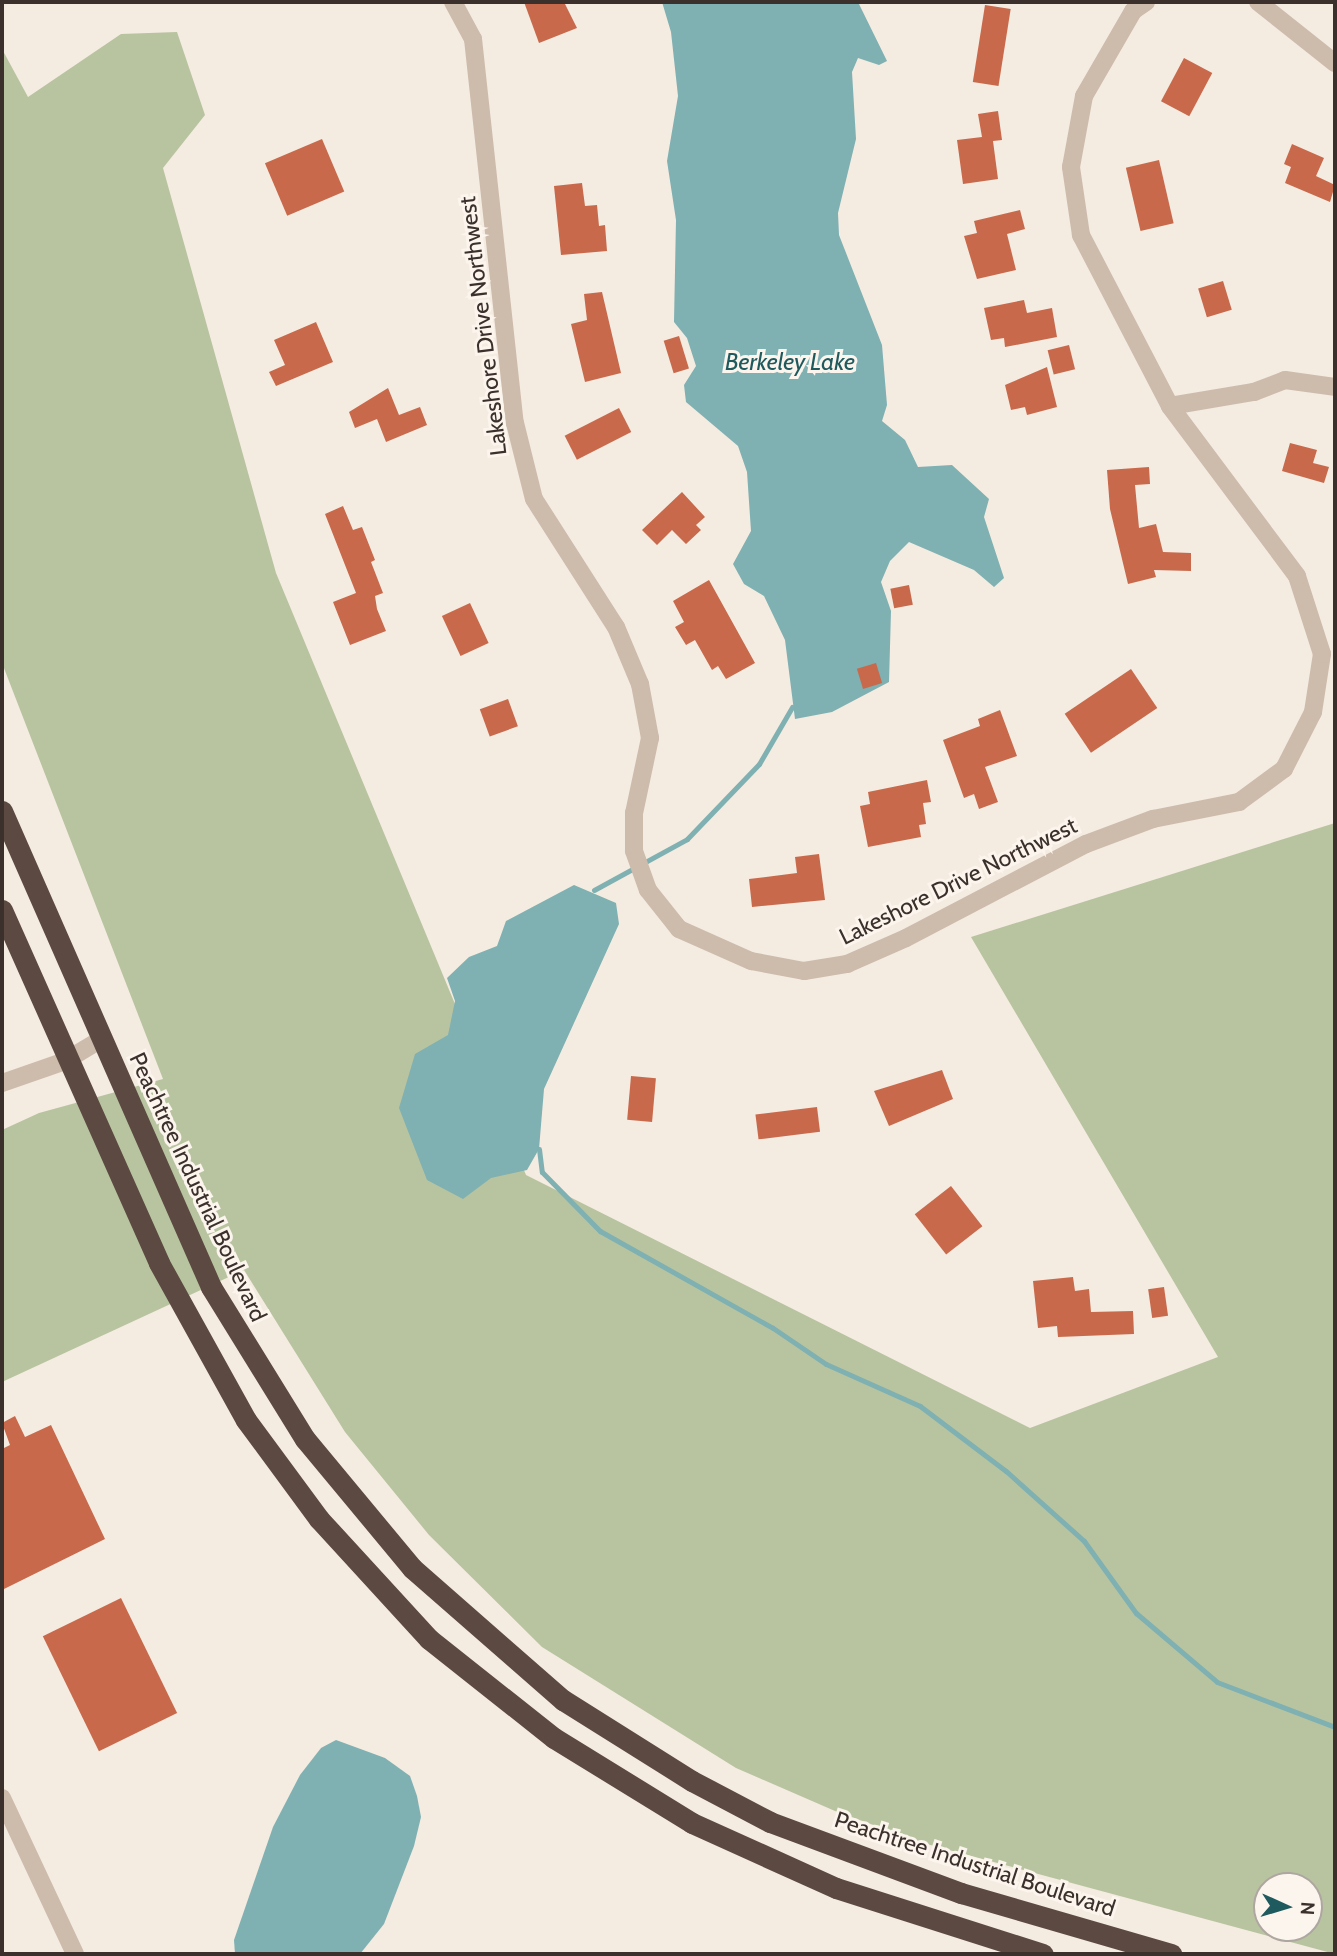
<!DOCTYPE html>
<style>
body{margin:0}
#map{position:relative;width:1337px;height:1956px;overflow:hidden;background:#f4ebe1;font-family:Cabin,sans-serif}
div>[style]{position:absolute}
.green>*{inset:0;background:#b8c4a0}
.water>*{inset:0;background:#7fb0b2}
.stream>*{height:5px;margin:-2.5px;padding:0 2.5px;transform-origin:2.5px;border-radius:2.5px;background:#7fb0b2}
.building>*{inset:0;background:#c8694b;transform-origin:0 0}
.street>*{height:18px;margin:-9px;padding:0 9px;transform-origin:9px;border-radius:9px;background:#cdbbac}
.highway>*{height:21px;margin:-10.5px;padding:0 10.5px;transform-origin:10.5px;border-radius:10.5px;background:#5c4a42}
span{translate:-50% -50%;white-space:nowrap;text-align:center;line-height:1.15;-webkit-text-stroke:6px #fbf5ee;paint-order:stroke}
.street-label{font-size:23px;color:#3b302b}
.water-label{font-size:24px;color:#1f5a5e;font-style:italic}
.frame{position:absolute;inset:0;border:4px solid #3b302b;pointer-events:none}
.north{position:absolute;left:1253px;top:1872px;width:70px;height:70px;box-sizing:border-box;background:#fbf5ee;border:2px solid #aea6a0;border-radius:50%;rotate:94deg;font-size:19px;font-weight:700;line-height:28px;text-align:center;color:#3b302b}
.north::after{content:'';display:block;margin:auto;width:24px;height:32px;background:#1f5a5e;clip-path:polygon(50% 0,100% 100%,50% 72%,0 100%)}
</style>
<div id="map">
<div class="green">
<div style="clip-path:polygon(evenodd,177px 32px,205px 115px,163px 168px,276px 573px,526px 1175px,1030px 1428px,1218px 1357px,971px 937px,1335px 823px,1335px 1954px,923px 1843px,835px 1811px,736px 1768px,542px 1647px,429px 1535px,345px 1432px,244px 1270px,2px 1382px,2px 1130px,39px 1113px,163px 1079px,2px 663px,2px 49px,28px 97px,121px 34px,177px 32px,1267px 1886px,1309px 1886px,1309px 1928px,1267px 1928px,1267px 1886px)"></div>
</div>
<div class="water">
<div style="clip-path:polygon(662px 2px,858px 2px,887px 61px,879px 65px,858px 58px,852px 72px,856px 139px,838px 213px,839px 235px,882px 345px,887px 405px,882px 421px,905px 440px,918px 467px,952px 465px,989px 499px,984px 517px,1004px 578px,994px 587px,974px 570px,909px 542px,890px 561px,881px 582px,891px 611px,889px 682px,832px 712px,795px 719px,785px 640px,764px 596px,744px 584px,733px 564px,751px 531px,747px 472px,738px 446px,686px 402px,684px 385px,696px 366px,687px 338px,674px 322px,676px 220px,667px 161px,678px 96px,671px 32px)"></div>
<div style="clip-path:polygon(574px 885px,616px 903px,619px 924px,544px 1089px,539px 1149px,527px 1170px,491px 1178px,463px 1199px,427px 1180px,399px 1108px,415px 1054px,448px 1035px,455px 1001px,447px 978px,469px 957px,497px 946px,506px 921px)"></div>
<div style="clip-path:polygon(336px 1740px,385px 1758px,410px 1776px,417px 1796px,421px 1817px,414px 1846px,384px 1924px,360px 1954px,235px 1954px,234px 1940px,273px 1827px,300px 1775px,321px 1748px)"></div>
</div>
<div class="stream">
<div style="left:594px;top:890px;width:106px;rotate:-28.7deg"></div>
<div style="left:687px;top:839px;width:104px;rotate:-46.2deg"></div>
<div style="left:759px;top:764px;width:66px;rotate:-59.9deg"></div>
<div style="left:539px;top:1149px;width:23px;rotate:83deg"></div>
<div style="left:542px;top:1172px;width:83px;rotate:45.5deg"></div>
<div style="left:600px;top:1231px;width:198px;rotate:29.3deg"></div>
<div style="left:773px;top:1328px;width:64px;rotate:34.2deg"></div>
<div style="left:826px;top:1364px;width:103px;rotate:24.1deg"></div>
<div style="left:920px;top:1406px;width:108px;rotate:37.1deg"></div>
<div style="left:1006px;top:1471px;width:105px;rotate:41.9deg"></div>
<div style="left:1084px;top:1541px;width:89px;rotate:54.2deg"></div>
<div style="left:1136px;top:1613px;width:106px;rotate:40.4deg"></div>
<div style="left:1217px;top:1682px;width:126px;rotate:20.9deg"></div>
</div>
<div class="building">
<div style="clip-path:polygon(524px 2px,564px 2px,577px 28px,539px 43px)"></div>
<div style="left:985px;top:5px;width:26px;height:78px;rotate:9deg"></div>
<div style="left:1184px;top:58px;width:32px;height:49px;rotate:28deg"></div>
<div style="clip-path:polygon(998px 111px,1002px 140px,993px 141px,998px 179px,963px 184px,957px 140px,982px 137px,978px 114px)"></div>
<div style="left:322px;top:139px;width:57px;height:62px;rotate:67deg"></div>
<div style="clip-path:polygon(1292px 144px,1324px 158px,1316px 176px,1335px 185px,1330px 202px,1285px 183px,1291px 167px,1284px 164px)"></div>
<div style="left:1159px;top:160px;width:65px;height:34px;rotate:77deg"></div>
<div style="clip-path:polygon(582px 183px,585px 206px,597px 205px,599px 226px,605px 225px,607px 251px,561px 255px,554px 186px)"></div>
<div style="clip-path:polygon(1020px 210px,1025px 229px,1007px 234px,1016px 270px,977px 279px,964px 236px,977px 233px,974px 221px)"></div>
<div style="left:1223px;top:281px;width:30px;height:26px;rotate:73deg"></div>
<div style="clip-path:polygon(602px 292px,621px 373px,585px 382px,571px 324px,587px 320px,584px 294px)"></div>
<div style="clip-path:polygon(1024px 300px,1027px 313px,1052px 308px,1057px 337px,1005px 347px,1004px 338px,991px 340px,984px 308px)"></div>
<div style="clip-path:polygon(316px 322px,333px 362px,276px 386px,269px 372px,285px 365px,274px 340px)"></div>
<div style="left:679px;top:336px;width:34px;height:16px;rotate:73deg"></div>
<div style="left:1069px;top:345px;width:25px;height:22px;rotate:76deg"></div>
<div style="clip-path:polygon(1047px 367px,1057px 407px,1027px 415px,1025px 407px,1011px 410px,1005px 385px)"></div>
<div style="clip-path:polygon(388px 388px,399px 415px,420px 407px,427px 425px,386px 442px,377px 419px,355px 428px,349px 412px)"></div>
<div style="left:619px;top:408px;width:27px;height:61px;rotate:63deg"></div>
<div style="clip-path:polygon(1290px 443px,1317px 450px,1313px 463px,1329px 467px,1324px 483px,1282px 471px)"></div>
<div style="clip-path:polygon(1149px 467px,1150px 484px,1135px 485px,1139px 528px,1156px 524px,1163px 552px,1191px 553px,1191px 571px,1154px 570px,1156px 577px,1128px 584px,1110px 509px,1107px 470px)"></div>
<div style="clip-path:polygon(682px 492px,705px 517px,696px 525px,701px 530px,686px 544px,672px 530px,657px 545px,642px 530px)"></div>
<div style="clip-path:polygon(343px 506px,353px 530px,362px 527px,375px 560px,371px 562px,383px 593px,375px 596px,377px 609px,386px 631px,350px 645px,333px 602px,356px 593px,325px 514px)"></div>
<div style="clip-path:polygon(709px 580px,755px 663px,726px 679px,718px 666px,712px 670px,695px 640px,686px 645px,675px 627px,684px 622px,673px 601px)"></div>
<div style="left:909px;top:585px;width:20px;height:19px;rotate:79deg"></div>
<div style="left:470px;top:603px;width:44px;height:31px;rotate:65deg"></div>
<div style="left:876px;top:663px;width:21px;height:20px;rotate:73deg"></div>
<div style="left:1131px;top:669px;width:47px;height:80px;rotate:56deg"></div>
<div style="left:508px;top:699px;width:29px;height:30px;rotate:70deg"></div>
<div style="clip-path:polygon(1000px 710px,1017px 756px,985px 767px,998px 802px,979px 809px,974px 794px,964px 798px,943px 740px,980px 726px,978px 719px)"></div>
<div style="clip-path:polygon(927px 780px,931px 802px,923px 803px,926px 824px,919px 825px,921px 837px,868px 847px,860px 806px,870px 804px,868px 792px)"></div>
<div style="clip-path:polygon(819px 854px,825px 900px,752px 907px,749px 879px,797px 873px,795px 857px)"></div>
<div style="clip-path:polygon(942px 1070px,953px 1099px,889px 1126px,874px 1091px)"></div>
<div style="left:631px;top:1076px;width:25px;height:44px;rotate:5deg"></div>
<div style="left:817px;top:1107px;width:25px;height:62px;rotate:83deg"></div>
<div style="left:951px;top:1186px;width:51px;height:46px;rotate:52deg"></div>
<div style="clip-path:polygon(1073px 1277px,1075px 1291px,1089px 1289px,1091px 1312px,1133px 1311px,1134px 1334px,1058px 1337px,1057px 1326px,1038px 1328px,1033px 1281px)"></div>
<div style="left:1164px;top:1287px;width:29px;height:16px;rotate:82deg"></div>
<div style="clip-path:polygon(15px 1416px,25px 1437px,51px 1425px,105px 1539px,2px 1590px,2px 1449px,10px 1445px,2px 1423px)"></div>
<div style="left:121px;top:1598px;width:128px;height:87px;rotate:64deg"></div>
</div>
<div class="street">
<div style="left:453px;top:2px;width:42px;rotate:61.6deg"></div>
<div style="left:473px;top:39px;width:386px;rotate:83.8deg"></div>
<div style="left:515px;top:423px;width:78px;rotate:76deg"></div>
<div style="left:534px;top:499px;width:152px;rotate:57.4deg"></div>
<div style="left:616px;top:627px;width:62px;rotate:67.2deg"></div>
<div style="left:640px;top:684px;width:55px;rotate:79.5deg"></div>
<div style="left:650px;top:738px;width:77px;rotate:102deg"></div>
<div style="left:634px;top:813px;width:38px;rotate:90deg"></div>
<div style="left:634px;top:851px;width:41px;rotate:70.3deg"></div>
<div style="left:648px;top:890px;width:50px;rotate:51.5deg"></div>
<div style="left:679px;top:929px;width:79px;rotate:24deg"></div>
<div style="left:751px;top:961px;width:54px;rotate:10.7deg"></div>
<div style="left:804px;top:971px;width:44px;rotate:-9.2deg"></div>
<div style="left:847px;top:964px;width:64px;rotate:-23.8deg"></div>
<div style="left:906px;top:938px;width:203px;rotate:-27.6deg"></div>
<div style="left:1086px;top:844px;width:72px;rotate:-20.5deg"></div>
<div style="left:1153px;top:819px;width:88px;rotate:-11.2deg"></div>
<div style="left:1239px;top:802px;width:56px;rotate:-36.3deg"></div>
<div style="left:1284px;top:769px;width:64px;rotate:-63deg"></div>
<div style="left:1313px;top:712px;width:59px;rotate:-81.2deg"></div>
<div style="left:1322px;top:654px;width:82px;rotate:-107.8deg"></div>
<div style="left:1297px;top:576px;width:212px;rotate:-126.8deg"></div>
<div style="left:1170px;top:406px;width:193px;rotate:-117.5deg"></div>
<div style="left:1081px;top:235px;width:69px;rotate:-98.4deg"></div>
<div style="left:1071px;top:167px;width:72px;rotate:-79.6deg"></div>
<div style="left:1084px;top:96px;width:98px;rotate:-60deg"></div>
<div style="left:1133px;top:11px;width:16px;rotate:-35deg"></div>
<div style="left:1258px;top:2px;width:98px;rotate:38.4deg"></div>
<div style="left:1170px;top:406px;width:85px;rotate:-9.5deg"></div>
<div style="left:1254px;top:392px;width:33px;rotate:-21deg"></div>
<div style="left:1285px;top:380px;width:50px;rotate:8deg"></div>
<div style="left:2px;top:1083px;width:67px;rotate:-19.2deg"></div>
<div style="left:65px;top:1061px;width:41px;rotate:-31deg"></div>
<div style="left:2px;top:1798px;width:172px;rotate:64.9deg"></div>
</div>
<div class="highway">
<div style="left:2px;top:811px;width:520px;rotate:66.29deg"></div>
<div style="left:211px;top:1287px;width:179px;rotate:58.3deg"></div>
<div style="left:305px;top:1439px;width:168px;rotate:50.3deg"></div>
<div style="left:412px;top:1568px;width:201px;rotate:41.2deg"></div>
<div style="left:563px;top:1700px;width:152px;rotate:32.1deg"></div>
<div style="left:692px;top:1781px;width:88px;rotate:27.7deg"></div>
<div style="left:770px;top:1822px;width:204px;rotate:20.4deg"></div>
<div style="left:961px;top:1893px;width:219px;rotate:16.2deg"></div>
<div style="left:2px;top:910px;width:386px;rotate:66deg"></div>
<div style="left:159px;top:1263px;width:179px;rotate:61deg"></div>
<div style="left:246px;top:1420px;width:123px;rotate:53.6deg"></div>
<div style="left:319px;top:1519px;width:163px;rotate:47.5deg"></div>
<div style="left:429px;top:1639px;width:159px;rotate:38.4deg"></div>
<div style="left:554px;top:1738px;width:162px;rotate:31.6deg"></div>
<div style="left:692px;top:1823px;width:158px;rotate:24.3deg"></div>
<div style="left:836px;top:1888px;width:217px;rotate:17.7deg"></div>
</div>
<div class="street-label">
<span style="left:483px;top:326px;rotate:-97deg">Lakeshore Drive Northwest</span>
<span style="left:958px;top:881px;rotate:-26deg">Lakeshore Drive Northwest</span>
<span style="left:198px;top:1187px;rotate:65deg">Peachtree Industrial Boulevard</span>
<span style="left:975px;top:1864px;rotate:18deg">Peachtree Industrial Boulevard</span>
</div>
<div class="water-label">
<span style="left:790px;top:362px">Berkeley Lake</span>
</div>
<div class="frame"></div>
<div class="north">N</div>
</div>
